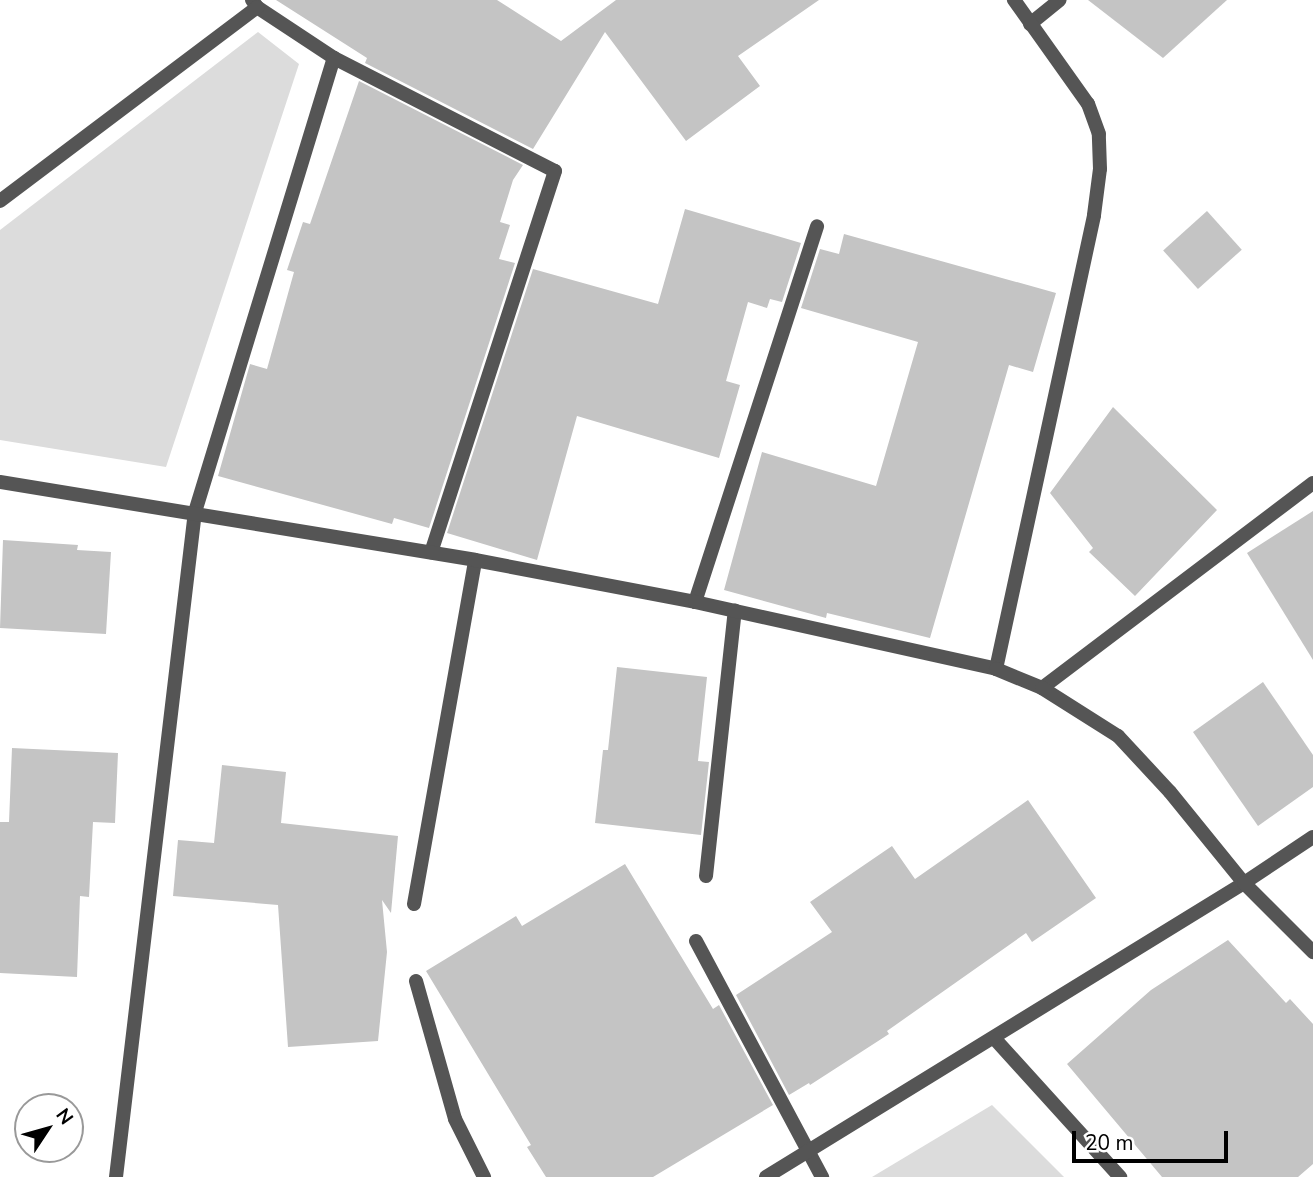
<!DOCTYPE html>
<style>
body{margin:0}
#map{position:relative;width:1313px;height:1177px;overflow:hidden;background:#fff;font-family:"Nunito Sans",sans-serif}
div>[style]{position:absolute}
.green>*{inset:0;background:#dcdcdc}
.building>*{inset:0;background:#c4c4c4;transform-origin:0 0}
.minor>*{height:14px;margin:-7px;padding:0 7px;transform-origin:7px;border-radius:7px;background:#555}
.tertiary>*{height:14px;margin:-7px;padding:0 7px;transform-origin:7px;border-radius:7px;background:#555}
span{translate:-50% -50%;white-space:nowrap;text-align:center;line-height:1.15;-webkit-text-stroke:7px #fff;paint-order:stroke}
.north{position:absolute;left:14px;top:1093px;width:70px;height:70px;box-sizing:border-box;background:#fff;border:2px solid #999;border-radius:50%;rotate:54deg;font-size:19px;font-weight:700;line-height:28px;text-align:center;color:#000}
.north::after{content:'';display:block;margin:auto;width:24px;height:32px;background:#000;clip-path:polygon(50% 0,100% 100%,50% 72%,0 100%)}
.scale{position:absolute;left:1072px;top:1131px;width:156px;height:32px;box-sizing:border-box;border:4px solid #000;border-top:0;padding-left:9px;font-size:21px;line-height:24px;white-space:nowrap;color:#000;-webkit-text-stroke:5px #fff;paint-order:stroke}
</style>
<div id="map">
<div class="green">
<div style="clip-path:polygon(258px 32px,299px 64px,166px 467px,0 440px,0 230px)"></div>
<div style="clip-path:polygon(992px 1105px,1064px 1177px,872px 1177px)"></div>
</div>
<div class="building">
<div style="clip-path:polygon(276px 0,497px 0,561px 41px,616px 0,819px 0,738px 56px,760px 86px,686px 141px,605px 32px,533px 149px,365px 63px,367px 58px)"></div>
<div style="clip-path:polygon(1088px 0,1227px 0,1163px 58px)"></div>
<div style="clip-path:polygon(359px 81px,523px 165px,513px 180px,500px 222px,510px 225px,499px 259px,515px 263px,429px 528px,394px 518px,392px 524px,218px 476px,250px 364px,267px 369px,294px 272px,287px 270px,303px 222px,310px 224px)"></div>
<div style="clip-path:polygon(685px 209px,801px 243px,782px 302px,770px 299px,767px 308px,748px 302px,726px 381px,740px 385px,719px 458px,577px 416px,537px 560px,447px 533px,533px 269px,658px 304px)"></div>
<div style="left:1207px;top:211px;width:52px;height:59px;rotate:48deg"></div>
<div style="clip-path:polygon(844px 234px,1056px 293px,1033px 372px,1009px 365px,930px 638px,827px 613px,826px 618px,724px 590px,762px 452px,876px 486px,918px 342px,801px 308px,820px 249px,839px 254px)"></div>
<div style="clip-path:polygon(1113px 407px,1217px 510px,1135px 596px,1089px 552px,1093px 548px,1050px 493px)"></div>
<div style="clip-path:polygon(1313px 511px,1313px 660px,1247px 553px)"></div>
<div style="clip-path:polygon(3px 540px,78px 545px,77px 550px,111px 552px,106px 634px,0 628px)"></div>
<div style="clip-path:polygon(617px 667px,707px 677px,698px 761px,709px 762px,701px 835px,595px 823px,603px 750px,608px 750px)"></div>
<div style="clip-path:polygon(1263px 682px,1313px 755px,1313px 787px,1258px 826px,1193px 732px)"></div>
<div style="clip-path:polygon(12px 748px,118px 753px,115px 823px,93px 822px,89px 897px,80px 896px,77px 977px,0 973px,0 822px,9px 822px)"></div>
<div style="clip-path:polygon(222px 765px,286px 772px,281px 823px,398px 836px,391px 913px,382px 900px,387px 952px,378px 1041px,288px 1047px,278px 905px,173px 896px,178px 840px,214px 843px)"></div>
<div style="clip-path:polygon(1028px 800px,1096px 898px,1032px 942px,1026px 933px,887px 1031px,889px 1034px,810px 1085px,809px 1083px,789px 1095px,736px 995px,832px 932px,810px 902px,892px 846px,915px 879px)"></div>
<div style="clip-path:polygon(625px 864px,713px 1009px,719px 1005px,773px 1105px,653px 1177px,546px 1177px,527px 1147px,531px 1145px,426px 971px,516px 916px,522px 926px)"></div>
<div style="clip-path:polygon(1228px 940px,1286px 1003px,1290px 999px,1313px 1024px,1313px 1164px,1298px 1177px,1162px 1177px,1067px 1064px,1151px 990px)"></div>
</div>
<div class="minor">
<div style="left:252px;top:0;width:9px;rotate:54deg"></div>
<div style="left:257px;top:7px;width:92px;rotate:33.5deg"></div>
<div style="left:334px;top:58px;width:248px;rotate:27.1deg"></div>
<div style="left:555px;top:171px;width:401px;rotate:108deg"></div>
<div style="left:1030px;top:24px;width:38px;rotate:-39deg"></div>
<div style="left:0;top:201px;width:322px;rotate:-37deg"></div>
<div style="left:695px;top:602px;width:395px;rotate:-72deg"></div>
<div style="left:996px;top:669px;width:464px;rotate:-77.8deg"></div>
<div style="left:1094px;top:215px;width:46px;rotate:-82.6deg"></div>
<div style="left:1100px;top:169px;width:35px;rotate:-92deg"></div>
<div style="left:1099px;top:134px;width:32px;rotate:-110deg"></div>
<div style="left:1088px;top:104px;width:128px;rotate:-125.4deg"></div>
<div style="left:1042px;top:688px;width:340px;rotate:-37.1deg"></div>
<div style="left:706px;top:876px;width:267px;rotate:-83.8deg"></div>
<div style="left:414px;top:904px;width:349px;rotate:-79.9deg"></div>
<div style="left:696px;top:941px;width:268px;rotate:61.9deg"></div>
<div style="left:416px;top:981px;width:143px;rotate:74.2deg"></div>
<div style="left:455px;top:1119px;width:65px;rotate:63.4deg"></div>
<div style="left:994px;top:1038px;width:188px;rotate:47.8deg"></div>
<div style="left:116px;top:1177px;width:670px;rotate:-83.23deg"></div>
<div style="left:195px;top:512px;width:475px;rotate:-73deg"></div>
<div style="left:766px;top:1177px;width:561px;rotate:-31.59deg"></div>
<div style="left:1244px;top:883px;width:83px;rotate:-33.7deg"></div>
</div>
<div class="tertiary">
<div style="left:0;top:482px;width:481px;rotate:9.3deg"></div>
<div style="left:475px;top:560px;width:224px;rotate:10.8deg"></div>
<div style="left:695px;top:602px;width:308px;rotate:12.5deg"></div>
<div style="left:996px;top:669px;width:50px;rotate:22.4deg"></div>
<div style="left:1042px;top:688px;width:90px;rotate:32.3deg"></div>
<div style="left:1118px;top:736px;width:76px;rotate:47.1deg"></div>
<div style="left:1170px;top:792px;width:117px;rotate:50.9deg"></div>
<div style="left:1244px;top:883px;width:98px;rotate:45deg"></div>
</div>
<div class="north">N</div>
<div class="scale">20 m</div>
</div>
